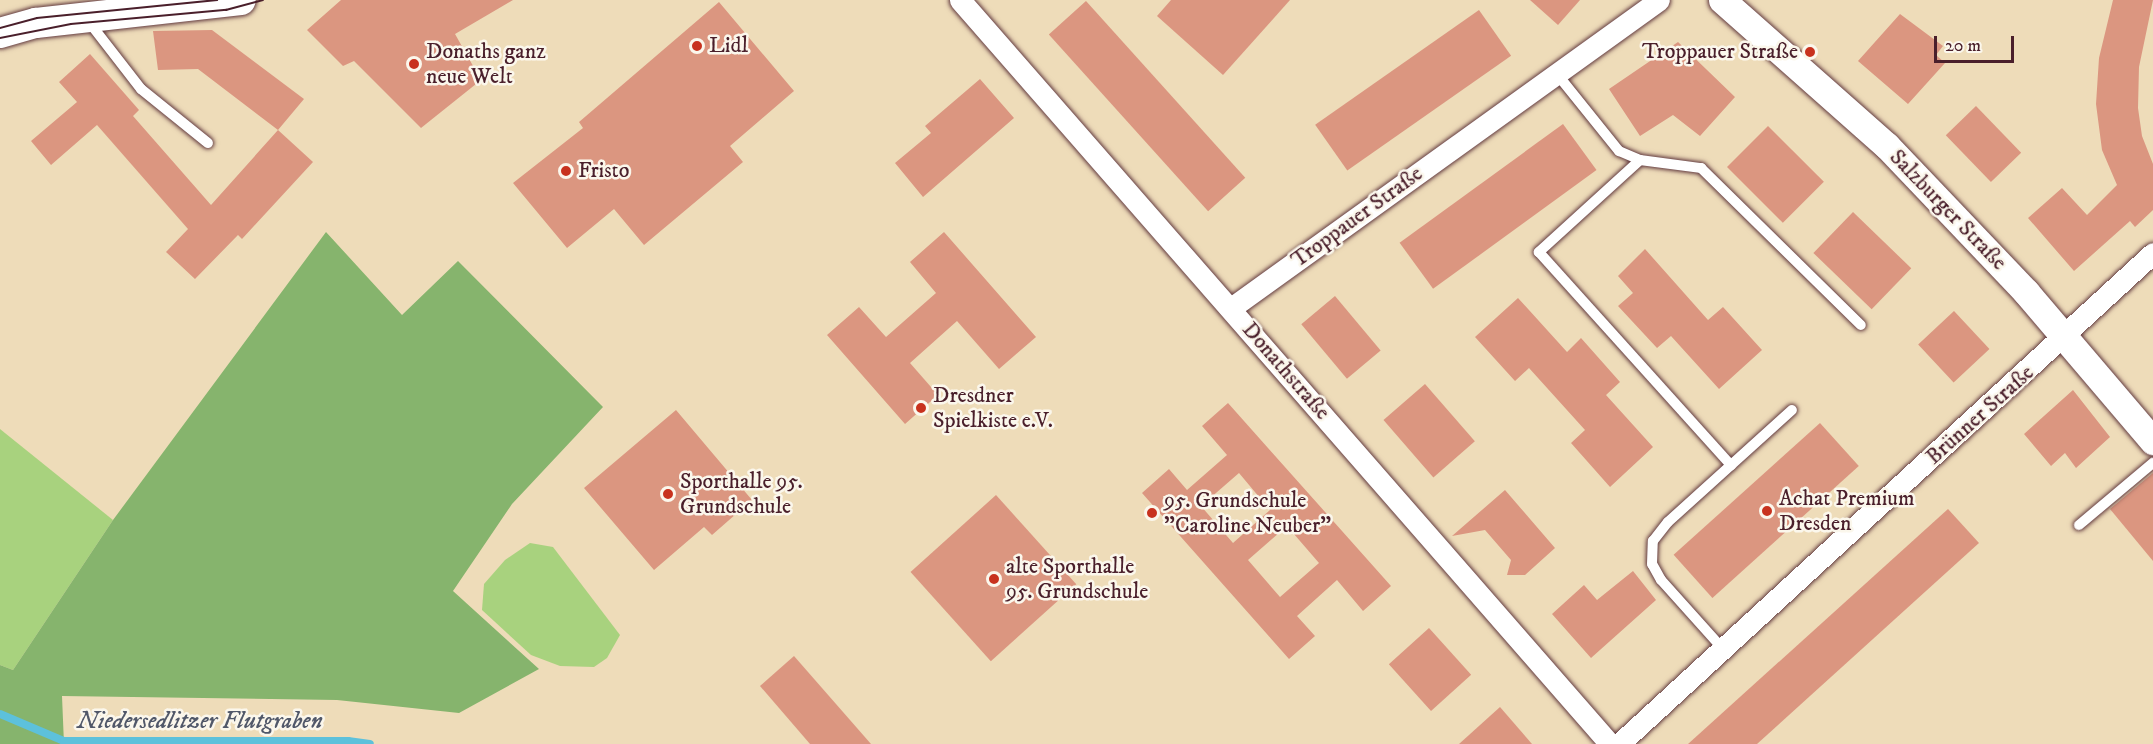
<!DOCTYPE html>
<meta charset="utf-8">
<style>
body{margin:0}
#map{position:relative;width:2153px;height:744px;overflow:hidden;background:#eedcb9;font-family:"IM FELL DW Pica",serif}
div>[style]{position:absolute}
.green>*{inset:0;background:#a8d27e}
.forest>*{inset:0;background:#86b46d}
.stream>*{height:8px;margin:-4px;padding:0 4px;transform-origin:4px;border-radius:4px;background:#5dc1db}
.building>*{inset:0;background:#db9680;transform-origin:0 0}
.roads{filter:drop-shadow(0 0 2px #633b40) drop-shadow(0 0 2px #633b40)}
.service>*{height:10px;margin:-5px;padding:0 5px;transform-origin:5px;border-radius:5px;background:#fff}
.minor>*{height:21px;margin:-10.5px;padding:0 10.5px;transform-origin:10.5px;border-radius:10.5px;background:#fff}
.tertiary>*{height:27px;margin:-13.5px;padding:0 13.5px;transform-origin:13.5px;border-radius:13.5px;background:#fff}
.secondary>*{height:30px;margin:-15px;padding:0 15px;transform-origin:15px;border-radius:15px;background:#fff}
.tram>*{height:1.5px;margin:-0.75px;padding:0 0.75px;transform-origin:0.75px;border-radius:0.75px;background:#4a1f2b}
.dots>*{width:16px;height:16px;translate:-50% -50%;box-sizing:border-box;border:3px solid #fbf7ec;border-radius:50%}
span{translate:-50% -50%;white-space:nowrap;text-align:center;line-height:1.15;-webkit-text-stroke:5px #fbf7ec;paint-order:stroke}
.poi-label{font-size:22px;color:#4a1f2b}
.left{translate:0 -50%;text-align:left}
.right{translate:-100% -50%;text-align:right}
.street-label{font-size:22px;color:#4a1f2b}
.water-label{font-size:24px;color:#515869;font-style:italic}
.scale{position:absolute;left:1934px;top:36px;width:80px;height:27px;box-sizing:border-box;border:3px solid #4a1f2b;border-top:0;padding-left:8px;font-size:18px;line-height:21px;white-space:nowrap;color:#4a1f2b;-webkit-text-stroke:4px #fbf7ec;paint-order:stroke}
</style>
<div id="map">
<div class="green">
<div style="clip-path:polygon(0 429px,113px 520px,13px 670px,0 665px)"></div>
<div style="clip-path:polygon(530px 543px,553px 547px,620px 635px,607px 658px,594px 667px,560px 666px,531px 655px,482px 610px,484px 584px,505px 560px)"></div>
</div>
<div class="forest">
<div style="clip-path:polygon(326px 232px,402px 315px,458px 261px,603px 407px,512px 504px,453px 591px,539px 669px,459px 713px,337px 700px,62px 696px,64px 744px,0 744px,0 665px,13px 670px,113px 520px)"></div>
</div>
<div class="stream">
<div style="left:0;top:714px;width:69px;rotate:22.9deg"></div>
<div style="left:64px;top:741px;width:284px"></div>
<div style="left:348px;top:741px;width:22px;rotate:8deg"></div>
</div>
<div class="building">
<div style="clip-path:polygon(341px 0,513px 0,455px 34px,481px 80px,421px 128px,354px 61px,343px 66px,307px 30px)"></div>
<div style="clip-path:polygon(1171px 0,1290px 0,1223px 75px,1157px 16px)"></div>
<div style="clip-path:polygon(1530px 0,1580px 0,1558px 25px)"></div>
<div style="clip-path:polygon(2113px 0,2153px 0,2139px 67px,2138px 108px,2142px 136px,2153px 164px,2153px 210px,2135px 227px,2130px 221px,2074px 271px,2028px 218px,2062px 188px,2087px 215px,2117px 185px,2102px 150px,2096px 104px,2099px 58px)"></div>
<div style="left:1086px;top:1px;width:238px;height:50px;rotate:48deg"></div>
<div style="clip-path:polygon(719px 2px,794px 91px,730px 146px,743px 162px,644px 245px,614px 209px,567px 248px,513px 183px,583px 128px,579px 122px)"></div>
<div style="left:1479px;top:10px;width:56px;height:200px;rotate:55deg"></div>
<div style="clip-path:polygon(1900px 14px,1943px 46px,1936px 55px,1945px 63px,1908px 104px,1858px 61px)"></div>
<div style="clip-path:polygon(212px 30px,304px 99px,278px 130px,198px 69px,158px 70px,153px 31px)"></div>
<div style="clip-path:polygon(1678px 42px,1735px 97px,1700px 136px,1673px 115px,1640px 136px,1609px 89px)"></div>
<div style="clip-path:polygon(90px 54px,139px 110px,133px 116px,211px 205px,278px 130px,313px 162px,242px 239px,238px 235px,195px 279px,166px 252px,188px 229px,97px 125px,51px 165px,31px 141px,77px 102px,59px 82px)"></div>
<div style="clip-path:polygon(980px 79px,1014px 118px,923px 197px,895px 163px,931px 133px,925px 126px)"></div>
<div style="left:1976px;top:106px;width:65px;height:42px;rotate:46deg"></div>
<div style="left:1563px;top:124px;width:57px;height:202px;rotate:54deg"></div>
<div style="left:1768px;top:126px;width:79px;height:58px;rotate:45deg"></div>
<div style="left:1853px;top:212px;width:81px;height:57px;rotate:44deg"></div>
<div style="clip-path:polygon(944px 232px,1036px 337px,999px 369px,957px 321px,910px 363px,938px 395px,905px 424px,827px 335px,859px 307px,886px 337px,936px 293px,910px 262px)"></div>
<div style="clip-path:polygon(1645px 249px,1708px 320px,1723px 307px,1762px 350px,1719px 389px,1671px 336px,1657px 348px,1618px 306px,1633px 293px,1618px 276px)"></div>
<div style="left:1335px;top:296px;width:71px;height:44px;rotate:50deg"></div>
<div style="clip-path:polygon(1518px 298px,1567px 352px,1581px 338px,1620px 382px,1606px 395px,1653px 447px,1610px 487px,1571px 443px,1585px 430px,1529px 368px,1515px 381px,1475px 337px)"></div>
<div style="left:1954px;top:311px;width:52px;height:49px;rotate:47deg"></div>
<div style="left:1425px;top:384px;width:76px;height:55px;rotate:49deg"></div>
<div style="clip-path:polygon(2073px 390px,2110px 437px,2076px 468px,2065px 453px,2051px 466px,2024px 434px)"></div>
<div style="clip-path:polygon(evenodd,1228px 403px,1391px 586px,1363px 611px,1337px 580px,1297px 616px,1315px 636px,1289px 659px,1142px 493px,1169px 469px,1187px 490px,1227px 455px,1202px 426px,1228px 403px,1239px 473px,1270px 510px,1233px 543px,1201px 506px,1239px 473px,1228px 403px,1287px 526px,1319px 563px,1280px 597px,1248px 560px,1287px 526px)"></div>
<div style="clip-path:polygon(676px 410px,752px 500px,712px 535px,704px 527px,654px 570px,584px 488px)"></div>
<div style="left:1820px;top:423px;width:58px;height:197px;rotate:48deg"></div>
<div style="clip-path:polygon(2153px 473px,2153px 561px,2110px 509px)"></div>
<div style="clip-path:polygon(1505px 490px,1555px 548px,1525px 575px,1507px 575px,1511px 560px,1485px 530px,1452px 536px)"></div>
<div style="left:996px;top:495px;width:120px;height:115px;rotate:48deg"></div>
<div style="clip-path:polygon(1948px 509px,1979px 543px,1757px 744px,1688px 744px)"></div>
<div style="clip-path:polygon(1633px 571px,1656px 600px,1591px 658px,1552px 614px,1584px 585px,1597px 600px)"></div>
<div style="left:1429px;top:628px;width:63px;height:54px;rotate:48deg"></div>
<div style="clip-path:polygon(794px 656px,871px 744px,810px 744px,760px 686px)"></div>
<div style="clip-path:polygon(1500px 707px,1532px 744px,1459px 744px)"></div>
</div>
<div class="roads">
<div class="service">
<div style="left:89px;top:22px;width:85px;rotate:52.2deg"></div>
<div style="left:141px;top:89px;width:86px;rotate:38.9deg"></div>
<div style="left:1557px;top:74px;width:99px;rotate:51.2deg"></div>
<div style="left:1619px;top:151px;width:23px;rotate:23deg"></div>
<div style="left:1640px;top:160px;width:62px;rotate:7.5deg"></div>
<div style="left:1701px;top:168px;width:224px;rotate:44.5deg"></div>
<div style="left:1640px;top:160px;width:137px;rotate:137.7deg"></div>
<div style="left:1539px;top:252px;width:287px;rotate:48deg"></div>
<div style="left:2079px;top:525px;width:97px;rotate:-40deg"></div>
<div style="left:1723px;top:649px;width:93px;rotate:-131.9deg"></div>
<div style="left:1661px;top:580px;width:18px;rotate:-119deg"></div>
<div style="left:1652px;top:564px;width:23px;rotate:-88deg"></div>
<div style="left:1653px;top:541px;width:24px;rotate:-52deg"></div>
<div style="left:1668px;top:522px;width:167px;rotate:-42.1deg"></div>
</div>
<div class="minor">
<div style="left:960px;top:0;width:988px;rotate:48.86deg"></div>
<div style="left:1231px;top:308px;width:527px;rotate:-35.74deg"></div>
<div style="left:1619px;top:744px;width:725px;rotate:-42.6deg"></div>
</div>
<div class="tertiary">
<div style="left:1722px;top:0;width:220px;rotate:41.5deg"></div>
<div style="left:1887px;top:146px;width:202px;rotate:46.4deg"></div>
<div style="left:2026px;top:292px;width:196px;rotate:49.6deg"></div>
</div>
<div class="secondary">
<div style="left:0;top:33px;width:37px;rotate:-16deg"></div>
<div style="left:36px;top:23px;width:206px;rotate:-6.4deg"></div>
</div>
</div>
<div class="tram">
<div style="left:0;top:28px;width:38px;rotate:-15deg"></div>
<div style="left:37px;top:18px;width:181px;rotate:-5.7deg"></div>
<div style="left:0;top:38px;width:72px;rotate:-11.2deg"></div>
<div style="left:71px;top:24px;width:156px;rotate:-5.2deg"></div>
<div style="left:226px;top:10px;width:38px;rotate:-15deg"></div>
</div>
<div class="dots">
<div style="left:697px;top:46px;background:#c8321e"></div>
<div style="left:1810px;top:52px;background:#c8321e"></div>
<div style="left:414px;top:64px;background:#c8321e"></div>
<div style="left:566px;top:171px;background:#c8321e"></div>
<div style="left:921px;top:408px;background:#c8321e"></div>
<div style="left:668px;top:494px;background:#c8321e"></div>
<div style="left:1767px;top:511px;background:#c8321e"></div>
<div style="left:1152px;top:513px;background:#c8321e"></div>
<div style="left:994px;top:579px;background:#c8321e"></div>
</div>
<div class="poi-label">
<span class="left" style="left:709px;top:46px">Lidl</span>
<span class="left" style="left:426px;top:64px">Donaths ganz<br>neue Welt</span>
<span class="right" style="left:1798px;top:52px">Troppauer Straße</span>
<span class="left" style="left:578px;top:171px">Fristo</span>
<span class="left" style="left:933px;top:408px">Dresdner<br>Spielkiste e.V.</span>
<span class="left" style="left:680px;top:494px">Sporthalle 95.<br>Grundschule</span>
<span class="left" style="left:1779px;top:511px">Achat Premium<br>Dresden</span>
<span class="left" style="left:1164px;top:513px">95. Grundschule<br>"Caroline Neuber"</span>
<span class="left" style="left:1006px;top:579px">alte Sporthalle<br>95. Grundschule</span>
</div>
<div class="street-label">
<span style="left:1948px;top:210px;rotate:46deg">Salzburger Straße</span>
<span style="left:1357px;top:217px;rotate:-36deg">Troppauer Straße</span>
<span style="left:1286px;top:371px;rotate:49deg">Donathstraße</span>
<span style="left:1980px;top:415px;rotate:-42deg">Brünner Straße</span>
</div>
<div class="water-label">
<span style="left:200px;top:722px">Niedersedlitzer Flutgraben</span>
</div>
<div class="scale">20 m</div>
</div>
